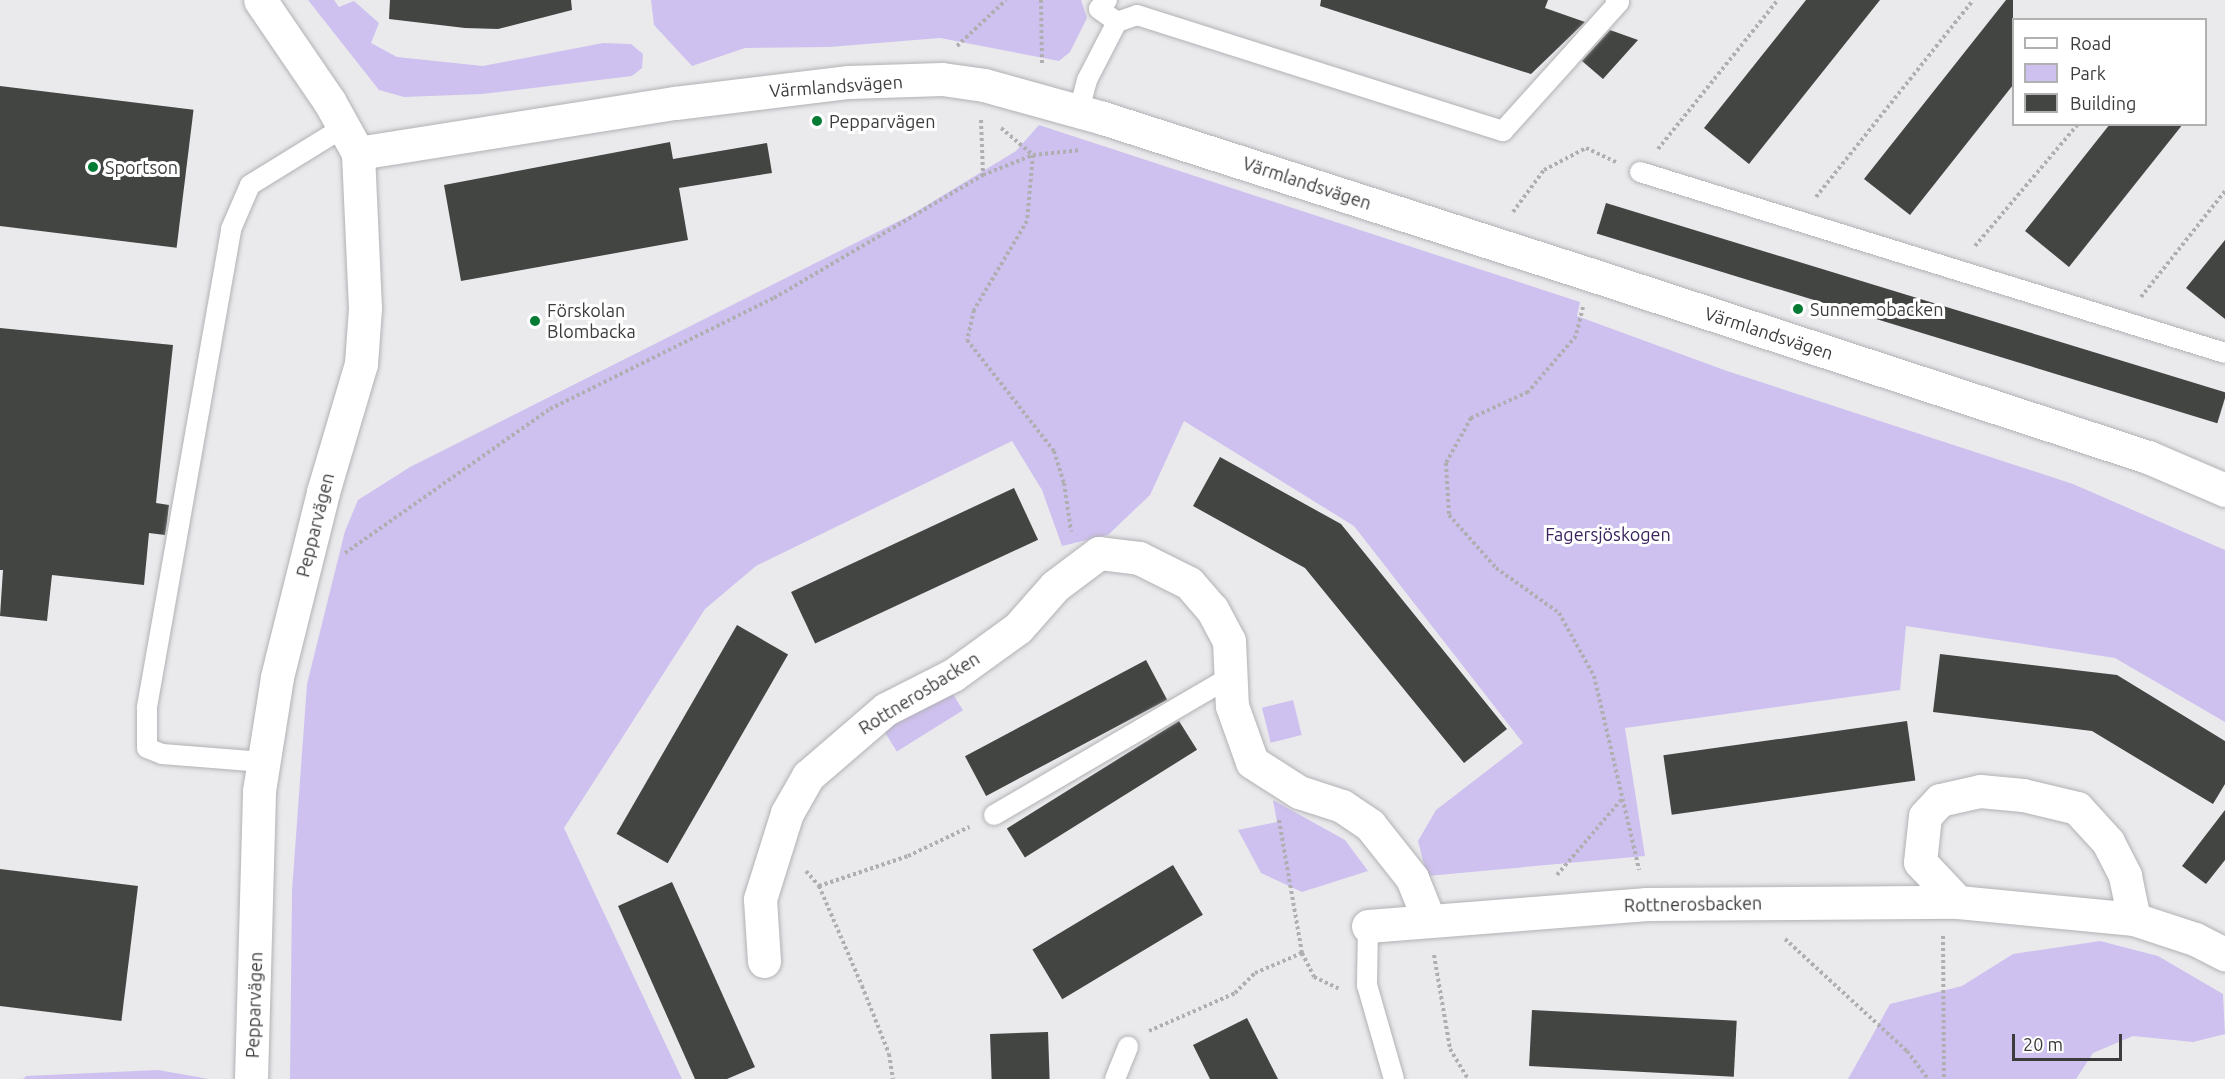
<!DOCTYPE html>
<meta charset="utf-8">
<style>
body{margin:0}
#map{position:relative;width:2225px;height:1079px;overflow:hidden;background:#eaeaed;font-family:Ubuntu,sans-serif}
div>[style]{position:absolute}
.green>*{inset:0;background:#cec1ef;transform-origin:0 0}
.building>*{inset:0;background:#434543;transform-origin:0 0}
.path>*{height:4px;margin-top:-2px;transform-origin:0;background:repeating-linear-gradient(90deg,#afafb2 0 3px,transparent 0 6px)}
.roads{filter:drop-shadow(0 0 2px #b2b1b4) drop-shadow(0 0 2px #b2b1b4)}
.service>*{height:20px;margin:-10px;padding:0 10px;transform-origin:10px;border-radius:10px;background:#fff}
.minor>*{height:33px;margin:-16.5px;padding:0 16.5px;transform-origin:16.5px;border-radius:16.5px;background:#fff}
.dots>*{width:16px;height:16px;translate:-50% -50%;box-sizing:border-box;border:3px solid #fff;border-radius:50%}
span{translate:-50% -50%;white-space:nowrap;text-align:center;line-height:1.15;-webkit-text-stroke:6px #fff;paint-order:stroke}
.street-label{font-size:18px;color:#3c3c3d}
.poi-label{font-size:18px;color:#3c3c3d}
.left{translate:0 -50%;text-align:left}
.park-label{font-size:18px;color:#38225d}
.legend{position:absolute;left:2012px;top:18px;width:195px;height:108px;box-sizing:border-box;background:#fff;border:2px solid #b1b1b1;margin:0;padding:8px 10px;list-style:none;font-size:18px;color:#3c3c3d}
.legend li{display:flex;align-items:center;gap:12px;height:30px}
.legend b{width:30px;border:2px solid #b1b1b1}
.scale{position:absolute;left:2012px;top:1034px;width:110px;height:27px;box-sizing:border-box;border:3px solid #3c3c3d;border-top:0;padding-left:8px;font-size:18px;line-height:21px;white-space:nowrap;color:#3c3c3d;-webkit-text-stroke:4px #fff;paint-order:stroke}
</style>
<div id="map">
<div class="green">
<div style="clip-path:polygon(308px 0,334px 0,339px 7px,354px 1px,379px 23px,371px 43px,397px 57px,483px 66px,603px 43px,631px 44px,643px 54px,642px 68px,632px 76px,482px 94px,404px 97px,379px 90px)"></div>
<div style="clip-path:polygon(651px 0,1081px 0,1087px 18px,1070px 52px,1059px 61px,940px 38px,829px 47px,745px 48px,692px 66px,654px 25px)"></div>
<div style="clip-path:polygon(1039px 125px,1580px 302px,1577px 316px,1727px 371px,2073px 484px,2225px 550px,2225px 722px,2115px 658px,1906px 626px,1900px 690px,1625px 728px,1645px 856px,1427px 876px,1418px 841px,1436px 810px,1523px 743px,1354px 526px,1184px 421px,1150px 495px,1108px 535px,1062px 546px,1042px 490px,1012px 441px,756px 566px,705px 609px,564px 828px,682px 1079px,290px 1079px,292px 891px,307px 684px,345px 531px,358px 500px,410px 467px,909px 216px,1016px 151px)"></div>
<div style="left:946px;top:683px;width:32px;height:78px;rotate:58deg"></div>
<div style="left:1293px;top:700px;width:36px;height:32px;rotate:76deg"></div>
<div style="clip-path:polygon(1273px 800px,1345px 840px,1368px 871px,1302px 892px,1261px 873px,1238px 830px,1277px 822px)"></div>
<div style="clip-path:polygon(2100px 941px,2158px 956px,2223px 994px,2225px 1034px,2193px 1042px,2133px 1036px,2093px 1053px,2076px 1079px,1848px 1079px,1890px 1004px,1962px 986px,2013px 954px)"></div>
<div style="clip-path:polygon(158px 1070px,209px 1079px,23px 1079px,26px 1076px)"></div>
</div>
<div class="building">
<div style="clip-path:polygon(390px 0,571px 0,572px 10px,498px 29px,465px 28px,389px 19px)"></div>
<div style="clip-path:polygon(1321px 0,1548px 0,1545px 8px,1585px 22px,1531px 74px,1320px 6px)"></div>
<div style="clip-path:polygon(1806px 0,1880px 0,1749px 164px,1704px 128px)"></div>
<div style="clip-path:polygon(2006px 0,2013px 0,2013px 85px,1910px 215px,1864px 179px)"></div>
<div style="clip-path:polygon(1610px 30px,1638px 40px,1603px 79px,1582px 61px)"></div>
<div style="left:0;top:86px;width:195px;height:139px;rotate:7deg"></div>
<div style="clip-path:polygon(2110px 124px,2183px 124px,2069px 267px,2025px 231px)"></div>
<div style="clip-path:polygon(670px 142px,673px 159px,767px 143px,772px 173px,679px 188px,688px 240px,461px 281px,444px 185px)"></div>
<div style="left:1606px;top:203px;width:649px;height:32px;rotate:17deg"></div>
<div style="clip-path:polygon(2225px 240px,2225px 319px,2186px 288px)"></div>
<div style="clip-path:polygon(0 328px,173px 345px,156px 503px,169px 505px,167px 522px,165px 535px,149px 533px,144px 585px,52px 575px,47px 621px,0 616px,3px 570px,0 570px)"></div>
<div style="clip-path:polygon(1220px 457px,1341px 524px,1507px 729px,1464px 763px,1305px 568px,1193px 506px)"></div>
<div style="left:1014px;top:488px;width:57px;height:246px;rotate:65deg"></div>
<div style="left:737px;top:625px;width:59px;height:241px;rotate:30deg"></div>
<div style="clip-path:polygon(1940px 654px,2117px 675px,2225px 741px,2225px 784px,2213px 804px,2092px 731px,1933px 712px)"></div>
<div style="left:1146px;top:660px;width:45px;height:205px;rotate:62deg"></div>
<div style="left:1179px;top:721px;width:34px;height:203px;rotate:58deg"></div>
<div style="left:1907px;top:721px;width:60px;height:246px;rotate:82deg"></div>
<div style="clip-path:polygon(2225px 810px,2225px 860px,2206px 884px,2182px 866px)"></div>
<div style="left:1173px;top:865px;width:58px;height:164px;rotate:59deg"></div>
<div style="left:0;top:869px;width:139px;height:136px;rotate:7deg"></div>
<div style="clip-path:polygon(672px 882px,755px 1067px,727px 1079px,695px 1079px,618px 906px)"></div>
<div style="left:1532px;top:1010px;width:205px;height:56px;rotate:3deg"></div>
<div style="clip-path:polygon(1247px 1018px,1278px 1079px,1210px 1079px,1193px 1045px)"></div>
<div style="left:1048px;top:1032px;width:47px;height:58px;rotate:88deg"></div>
</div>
<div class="path">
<div style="left:1041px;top:0;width:65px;rotate:89.1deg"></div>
<div style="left:957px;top:46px;width:67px;rotate:-43.2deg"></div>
<div style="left:981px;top:120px;width:55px;rotate:87.9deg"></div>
<div style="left:1001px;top:128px;width:42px;rotate:40.2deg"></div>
<div style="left:1033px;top:155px;width:66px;rotate:95.2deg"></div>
<div style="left:1027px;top:221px;width:104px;rotate:120.8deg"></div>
<div style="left:974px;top:310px;width:31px;rotate:103deg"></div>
<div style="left:967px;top:340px;width:141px;rotate:51.9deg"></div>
<div style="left:1054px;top:451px;width:34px;rotate:73deg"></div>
<div style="left:1064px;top:483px;width:49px;rotate:81.7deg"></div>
<div style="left:1658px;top:149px;width:191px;rotate:-51.2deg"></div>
<div style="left:1816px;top:197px;width:252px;rotate:-51.4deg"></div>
<div style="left:1513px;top:212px;width:52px;rotate:-53.6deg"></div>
<div style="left:1544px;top:170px;width:47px;rotate:-27.6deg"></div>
<div style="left:1586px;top:148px;width:33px;rotate:25deg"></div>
<div style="left:1975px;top:246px;width:160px;rotate:-49.8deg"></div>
<div style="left:2141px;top:297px;width:135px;rotate:-51.6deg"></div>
<div style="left:1583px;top:307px;width:30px;rotate:104deg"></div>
<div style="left:1576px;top:336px;width:74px;rotate:130.6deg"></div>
<div style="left:1528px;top:392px;width:63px;rotate:155.5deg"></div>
<div style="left:1471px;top:418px;width:51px;rotate:119.1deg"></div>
<div style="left:1446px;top:463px;width:52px;rotate:86.7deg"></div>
<div style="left:1449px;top:515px;width:71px;rotate:48.4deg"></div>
<div style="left:1496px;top:568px;width:77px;rotate:35.5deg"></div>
<div style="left:1559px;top:613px;width:72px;rotate:60.9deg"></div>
<div style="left:1594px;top:676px;width:199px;rotate:76.9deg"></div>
<div style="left:345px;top:553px;width:251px;rotate:-35.1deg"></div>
<div style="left:550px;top:409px;width:250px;rotate:-26.4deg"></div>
<div style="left:774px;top:298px;width:243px;rotate:-30.5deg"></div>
<div style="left:983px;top:175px;width:54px;rotate:-21.8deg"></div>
<div style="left:1033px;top:155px;width:48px;rotate:-5.9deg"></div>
<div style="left:1279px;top:820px;width:135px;rotate:80.2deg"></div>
<div style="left:806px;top:871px;width:20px;rotate:49deg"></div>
<div style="left:819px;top:886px;width:109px;rotate:66.7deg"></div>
<div style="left:862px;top:986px;width:73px;rotate:68.3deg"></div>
<div style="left:889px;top:1054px;width:25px;rotate:81deg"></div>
<div style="left:1557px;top:875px;width:100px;rotate:-49.5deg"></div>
<div style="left:819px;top:886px;width:94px;rotate:-18.6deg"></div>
<div style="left:908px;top:856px;width:68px;rotate:-25.4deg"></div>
<div style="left:1943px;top:936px;width:143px;rotate:89.6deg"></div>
<div style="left:1785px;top:939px;width:166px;rotate:42.6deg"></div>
<div style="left:1907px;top:1051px;width:35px;rotate:53deg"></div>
<div style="left:1434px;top:955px;width:95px;rotate:80.3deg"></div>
<div style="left:1450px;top:1049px;width:35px;rotate:59deg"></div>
<div style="left:1149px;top:1031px;width:94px;rotate:-23.8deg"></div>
<div style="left:1235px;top:993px;width:28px;rotate:-45deg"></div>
<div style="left:1255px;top:973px;width:51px;rotate:-23.1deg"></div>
<div style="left:1302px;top:953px;width:27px;rotate:63deg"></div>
<div style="left:1314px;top:977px;width:29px;rotate:25deg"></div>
</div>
<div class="roads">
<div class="service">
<div style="left:1107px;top:0;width:12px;rotate:132deg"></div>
<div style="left:1099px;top:9px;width:22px;rotate:36deg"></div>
<div style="left:1079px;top:110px;width:31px;rotate:-75deg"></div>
<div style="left:1087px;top:80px;width:65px;rotate:-62.7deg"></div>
<div style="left:1117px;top:22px;width:21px;rotate:-19deg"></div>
<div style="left:1137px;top:15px;width:384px;rotate:17.6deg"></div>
<div style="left:1503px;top:131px;width:173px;rotate:-48deg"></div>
<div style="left:1619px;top:2px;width:4px;rotate:-146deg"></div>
<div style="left:1640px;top:172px;width:612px;rotate:17.19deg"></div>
<div style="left:263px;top:762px;width:101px;rotate:-175.5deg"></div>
<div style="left:162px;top:754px;width:16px;rotate:-158deg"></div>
<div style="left:147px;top:748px;width:41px;rotate:-90deg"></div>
<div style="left:147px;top:707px;width:485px;rotate:-80deg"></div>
<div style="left:231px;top:229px;width:48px;rotate:-66.6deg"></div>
<div style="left:250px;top:185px;width:110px;rotate:-31.7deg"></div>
<div style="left:994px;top:815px;width:273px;rotate:-30.3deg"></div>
<div style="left:1368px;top:926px;width:59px;rotate:91deg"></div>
<div style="left:1367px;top:985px;width:98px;rotate:74deg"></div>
<div style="left:1115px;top:1079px;width:35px;rotate:-68deg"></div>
</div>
<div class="minor">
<div style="left:358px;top:153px;width:321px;rotate:-9deg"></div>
<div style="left:675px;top:103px;width:175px;rotate:-6.9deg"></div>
<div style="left:849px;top:82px;width:93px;rotate:-1.8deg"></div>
<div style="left:942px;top:79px;width:42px;rotate:8.1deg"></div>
<div style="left:984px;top:85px;width:123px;rotate:15.5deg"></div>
<div style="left:1103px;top:118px;width:514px;rotate:17.8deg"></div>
<div style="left:1592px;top:275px;width:585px;rotate:18.13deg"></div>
<div style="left:2148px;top:457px;width:84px;rotate:23.2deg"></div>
<div style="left:1958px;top:902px;width:55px;rotate:-133.5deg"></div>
<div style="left:1920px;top:862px;width:46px;rotate:-83.8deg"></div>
<div style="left:1925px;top:816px;width:22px;rotate:-47deg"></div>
<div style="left:1940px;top:800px;width:41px;rotate:-12.7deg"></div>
<div style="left:1980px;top:791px;width:43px;rotate:5.3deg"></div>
<div style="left:2023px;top:795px;width:56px;rotate:13.5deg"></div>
<div style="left:2077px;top:808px;width:46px;rotate:47.6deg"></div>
<div style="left:2108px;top:842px;width:38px;rotate:63deg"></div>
<div style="left:2125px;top:876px;width:44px;rotate:78.2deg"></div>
<div style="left:1368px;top:926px;width:280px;rotate:-4.5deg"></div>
<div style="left:1647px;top:904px;width:311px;rotate:-0.4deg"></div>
<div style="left:1958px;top:902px;width:177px;rotate:5.5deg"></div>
<div style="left:2134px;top:919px;width:64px;rotate:18.2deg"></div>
<div style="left:2195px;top:939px;width:34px;rotate:27deg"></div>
<div style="left:764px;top:961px;width:62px;rotate:-93.7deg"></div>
<div style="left:760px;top:899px;width:90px;rotate:-72.6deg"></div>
<div style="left:787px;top:813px;width:43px;rotate:-60.4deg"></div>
<div style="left:808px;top:776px;width:103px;rotate:-40.7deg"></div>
<div style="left:886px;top:709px;width:75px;rotate:-26.9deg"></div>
<div style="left:953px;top:675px;width:80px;rotate:-35.9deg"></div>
<div style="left:1018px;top:628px;width:56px;rotate:-48.6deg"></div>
<div style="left:1055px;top:586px;width:55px;rotate:-36.9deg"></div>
<div style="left:1099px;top:553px;width:40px;rotate:7.1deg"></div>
<div style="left:1139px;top:558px;width:56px;rotate:26.6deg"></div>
<div style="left:1189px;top:583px;width:35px;rotate:49deg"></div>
<div style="left:1212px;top:609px;width:36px;rotate:62deg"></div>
<div style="left:1229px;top:641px;width:65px;rotate:87.4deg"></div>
<div style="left:1232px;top:706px;width:59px;rotate:70.3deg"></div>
<div style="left:1252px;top:762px;width:56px;rotate:32.6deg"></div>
<div style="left:1299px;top:792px;width:45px;rotate:18deg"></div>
<div style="left:1342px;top:806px;width:34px;rotate:34deg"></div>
<div style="left:1370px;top:825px;width:68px;rotate:51.6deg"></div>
<div style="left:1412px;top:878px;width:43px;rotate:68.2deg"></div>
<div style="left:251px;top:1079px;width:288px;rotate:-88.4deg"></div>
<div style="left:259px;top:791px;width:115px;rotate:-81deg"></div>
<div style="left:277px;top:677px;width:191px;rotate:-76deg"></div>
<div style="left:323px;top:492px;width:134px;rotate:-73.5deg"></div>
<div style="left:361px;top:364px;width:56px;rotate:-85.9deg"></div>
<div style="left:365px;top:308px;width:155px;rotate:-92.6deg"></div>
<div style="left:358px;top:153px;width:60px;rotate:-119.1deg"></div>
<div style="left:329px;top:101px;width:122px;rotate:-124.3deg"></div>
</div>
</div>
<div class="dots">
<div style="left:817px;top:121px;background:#047b32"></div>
<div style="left:93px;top:167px;background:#047b32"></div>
<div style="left:1798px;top:309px;background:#047b32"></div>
<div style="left:535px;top:321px;background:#047b32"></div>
</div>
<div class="street-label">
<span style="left:836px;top:86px;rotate:-4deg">Värmlandsvägen</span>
<span style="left:1307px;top:183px;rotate:18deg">Värmlandsvägen</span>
<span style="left:1769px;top:333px;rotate:18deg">Värmlandsvägen</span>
<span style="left:315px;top:525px;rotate:-76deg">Pepparvägen</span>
<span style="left:919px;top:693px;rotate:-32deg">Rottnerosbacken</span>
<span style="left:1693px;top:904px;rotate:-1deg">Rottnerosbacken</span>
<span style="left:254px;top:1005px;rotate:-88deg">Pepparvägen</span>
</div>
<div class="poi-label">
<span class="left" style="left:829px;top:121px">Pepparvägen</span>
<span class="left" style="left:105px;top:167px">Sportson</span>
<span class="left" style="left:1810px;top:309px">Sunnemobacken</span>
<span class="left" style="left:547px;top:321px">Förskolan<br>Blombacka</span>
</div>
<div class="park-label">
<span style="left:1608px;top:534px">Fagersjöskogen</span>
</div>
<ul class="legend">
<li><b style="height:8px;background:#fff"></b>Road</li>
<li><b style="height:16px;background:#cec1ef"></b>Park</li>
<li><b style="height:16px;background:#434543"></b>Building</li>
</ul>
<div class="scale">20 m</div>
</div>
